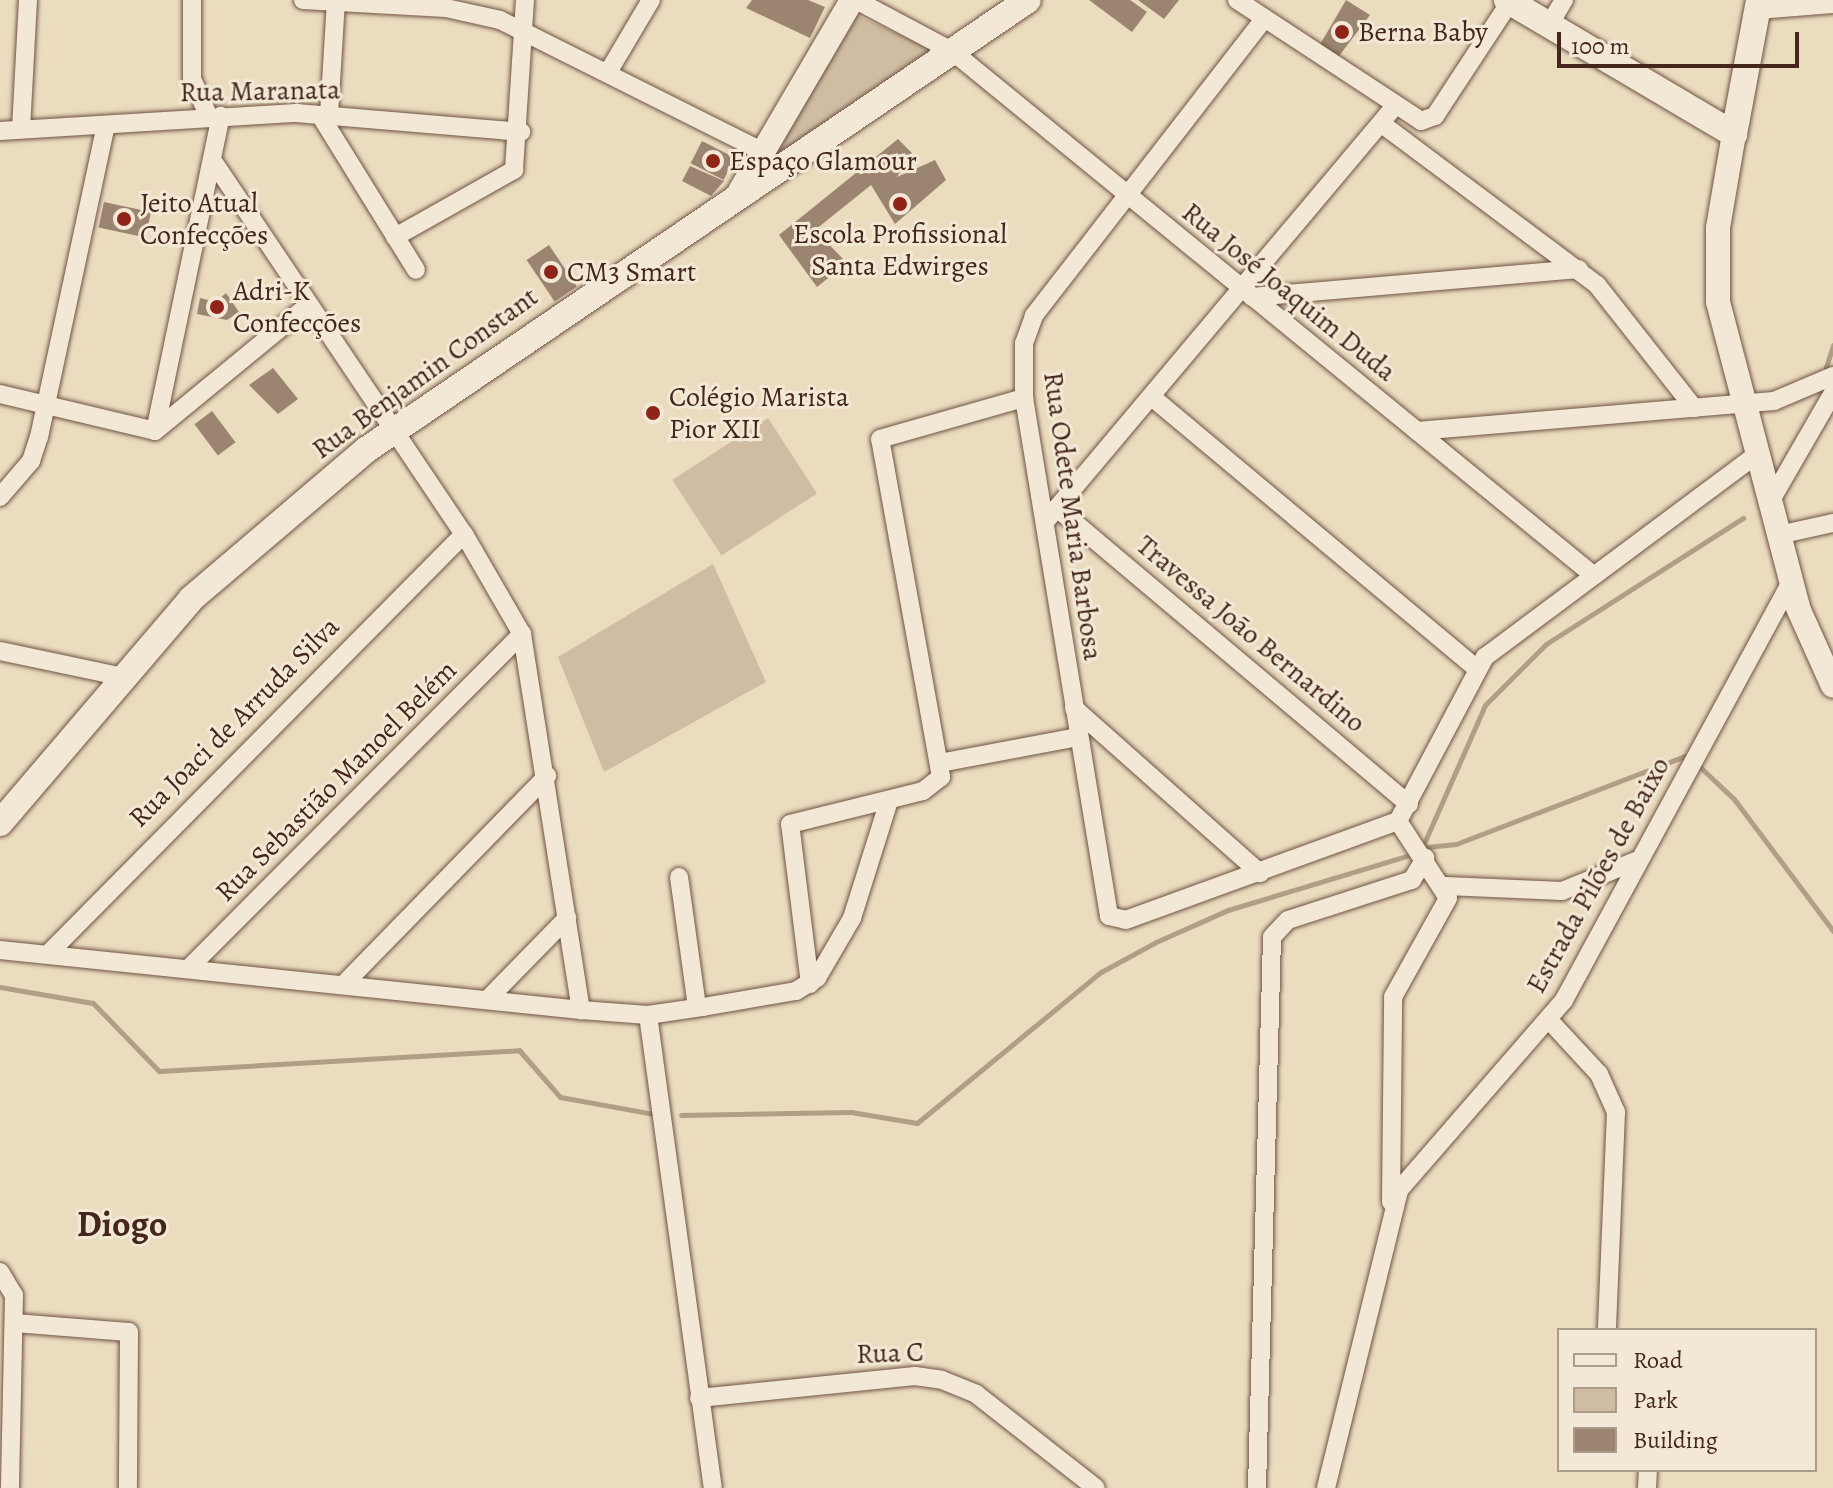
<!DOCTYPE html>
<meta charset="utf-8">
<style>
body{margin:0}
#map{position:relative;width:1833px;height:1488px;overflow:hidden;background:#ebdbbf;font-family:Alegreya,serif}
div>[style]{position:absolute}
.green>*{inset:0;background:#cfbca3;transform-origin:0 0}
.stream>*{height:5px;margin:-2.5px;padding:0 2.5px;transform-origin:2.5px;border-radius:2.5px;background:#b29d87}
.building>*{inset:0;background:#9b8470;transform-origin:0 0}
.roads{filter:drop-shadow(0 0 2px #6e5343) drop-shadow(0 0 2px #6e5343)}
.minor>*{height:18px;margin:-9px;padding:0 9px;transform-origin:9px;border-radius:9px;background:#f2e8d5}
.tertiary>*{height:24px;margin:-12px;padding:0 12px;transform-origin:12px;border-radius:12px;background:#f2e8d5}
.secondary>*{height:26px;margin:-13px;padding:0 13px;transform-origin:13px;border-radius:13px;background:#f2e8d5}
.dots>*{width:22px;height:22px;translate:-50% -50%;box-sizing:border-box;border:4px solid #f2e8d5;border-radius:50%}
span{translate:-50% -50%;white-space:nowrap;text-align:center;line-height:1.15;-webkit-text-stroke:6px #f2e8d5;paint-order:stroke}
.poi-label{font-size:28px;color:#44261a}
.left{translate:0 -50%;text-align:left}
.street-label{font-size:28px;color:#44261a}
.district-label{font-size:36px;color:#44261a;font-weight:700}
.legend{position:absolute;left:1557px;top:1328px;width:260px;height:144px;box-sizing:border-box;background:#f2e8d5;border:2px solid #ac9a8a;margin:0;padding:10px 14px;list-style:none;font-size:24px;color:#44261a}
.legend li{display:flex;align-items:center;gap:16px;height:40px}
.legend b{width:40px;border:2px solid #ac9a8a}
.scale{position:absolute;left:1557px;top:32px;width:242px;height:36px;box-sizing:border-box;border:4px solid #44261a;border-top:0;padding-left:10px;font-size:24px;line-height:28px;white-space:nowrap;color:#44261a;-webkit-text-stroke:6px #f2e8d5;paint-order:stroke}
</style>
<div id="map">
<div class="green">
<div style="clip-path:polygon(852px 13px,933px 50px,779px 155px,772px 152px)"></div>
<div style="left:768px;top:418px;width:90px;height:114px;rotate:57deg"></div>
<div style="clip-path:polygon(713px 564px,766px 682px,604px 772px,558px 657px)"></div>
</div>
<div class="stream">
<div style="left:1826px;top:367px;width:23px;rotate:-72deg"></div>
<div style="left:1701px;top:768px;width:45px;rotate:43.2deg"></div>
<div style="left:1734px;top:799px;width:165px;rotate:53.1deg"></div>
<div style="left:1427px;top:847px;width:29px;rotate:-6deg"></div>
<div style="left:1456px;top:844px;width:245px;rotate:-21deg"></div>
<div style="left:1422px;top:848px;width:156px;rotate:-66.2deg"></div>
<div style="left:1485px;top:705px;width:86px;rotate:-45deg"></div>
<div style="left:1546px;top:644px;width:234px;rotate:-32.6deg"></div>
<div style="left:0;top:987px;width:94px;rotate:9.8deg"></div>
<div style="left:93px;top:1003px;width:95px;rotate:45.9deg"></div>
<div style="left:159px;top:1071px;width:361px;rotate:-3.3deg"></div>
<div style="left:519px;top:1050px;width:62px;rotate:48.9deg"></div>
<div style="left:560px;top:1097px;width:96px;rotate:10.3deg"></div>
<div style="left:681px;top:1115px;width:170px;rotate:-1deg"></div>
<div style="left:851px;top:1112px;width:67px;rotate:9.5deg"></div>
<div style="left:917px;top:1123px;width:238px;rotate:-39.4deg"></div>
<div style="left:1101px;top:972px;width:63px;rotate:-28.6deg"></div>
<div style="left:1156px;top:942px;width:79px;rotate:-24deg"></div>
<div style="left:1228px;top:910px;width:187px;rotate:-16.8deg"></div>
</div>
<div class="building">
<div style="clip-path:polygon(752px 0,808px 0,825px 7px,810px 38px,746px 8px)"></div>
<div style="clip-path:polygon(1089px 0,1130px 0,1147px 12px,1132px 32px)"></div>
<div style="clip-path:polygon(1138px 0,1179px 0,1164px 19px)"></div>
<div style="clip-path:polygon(1346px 0,1370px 15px,1336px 60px,1318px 48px)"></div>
<div style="clip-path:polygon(898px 139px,912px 153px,897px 177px,935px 160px,946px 180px,895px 224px,871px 185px,815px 230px,847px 263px,817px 287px,779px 235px)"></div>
<div style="left:702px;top:141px;width:37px;height:25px;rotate:27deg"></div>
<div style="clip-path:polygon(690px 166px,724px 181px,711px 196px,682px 181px)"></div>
<div style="left:104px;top:202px;width:48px;height:26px;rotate:12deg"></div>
<div style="left:549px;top:245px;width:50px;height:27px;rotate:56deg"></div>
<div style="clip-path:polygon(226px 293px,239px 312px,227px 320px,197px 314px,200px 298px,216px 302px)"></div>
<div style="clip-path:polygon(273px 368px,298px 399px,278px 414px,249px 385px)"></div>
<div style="left:212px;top:411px;width:39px;height:22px;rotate:53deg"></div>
</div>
<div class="roads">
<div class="minor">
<div style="left:192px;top:0;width:79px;rotate:90deg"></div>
<div style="left:192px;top:79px;width:42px;rotate:65.9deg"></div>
<div style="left:303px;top:0;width:143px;rotate:3.2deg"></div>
<div style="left:446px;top:8px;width:55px;rotate:12.5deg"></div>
<div style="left:500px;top:20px;width:291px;rotate:26.6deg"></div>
<div style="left:856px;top:0;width:109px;rotate:28deg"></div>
<div style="left:952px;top:51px;width:827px;rotate:39.26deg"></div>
<div style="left:1237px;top:0;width:220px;rotate:33.3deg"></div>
<div style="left:1421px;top:121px;width:15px;rotate:-20deg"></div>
<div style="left:1435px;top:116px;width:136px;rotate:-56.7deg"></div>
<div style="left:1757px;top:10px;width:76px;rotate:-4.5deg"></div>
<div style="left:1264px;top:19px;width:376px;rotate:127.8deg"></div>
<div style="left:1034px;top:316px;width:29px;rotate:110deg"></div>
<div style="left:1024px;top:343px;width:55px;rotate:90deg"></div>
<div style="left:1024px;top:398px;width:525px;rotate:80.68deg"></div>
<div style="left:1109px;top:916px;width:17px;rotate:13deg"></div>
<div style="left:1126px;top:920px;width:289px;rotate:-20deg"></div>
<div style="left:1398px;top:821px;width:186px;rotate:-62.1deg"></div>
<div style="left:1485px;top:657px;width:343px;rotate:-36.7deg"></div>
<div style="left:1549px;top:25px;width:29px;rotate:-59deg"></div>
<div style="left:610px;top:69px;width:80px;rotate:-59.3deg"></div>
<div style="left:320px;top:115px;width:182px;rotate:58.2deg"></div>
<div style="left:329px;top:115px;width:115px;rotate:-86.5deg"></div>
<div style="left:1382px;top:124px;width:269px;rotate:36.8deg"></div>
<div style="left:1597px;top:285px;width:157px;rotate:51.7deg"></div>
<div style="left:21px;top:129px;width:129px;rotate:-86.9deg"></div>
<div style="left:0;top:131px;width:297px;rotate:-3.5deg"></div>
<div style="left:296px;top:113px;width:226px;rotate:4.8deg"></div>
<div style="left:215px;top:164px;width:446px;rotate:56.1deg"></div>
<div style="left:464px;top:534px;width:116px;rotate:59.9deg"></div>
<div style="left:522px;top:634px;width:381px;rotate:81.1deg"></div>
<div style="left:395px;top:237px;width:137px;rotate:-29.4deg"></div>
<div style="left:514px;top:170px;width:170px;rotate:-86.3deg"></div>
<div style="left:1252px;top:297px;width:328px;rotate:-4.9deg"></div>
<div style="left:0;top:394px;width:159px;rotate:13.4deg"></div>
<div style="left:1153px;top:398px;width:421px;rotate:39.9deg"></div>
<div style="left:155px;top:431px;width:322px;rotate:-78.2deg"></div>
<div style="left:155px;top:431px;width:197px;rotate:-39.4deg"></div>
<div style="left:1417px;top:431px;width:358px;rotate:-4.8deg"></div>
<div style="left:1774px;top:401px;width:64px;rotate:-23deg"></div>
<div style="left:1774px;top:495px;width:118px;rotate:-60deg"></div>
<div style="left:0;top:497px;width:48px;rotate:-49.3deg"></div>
<div style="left:31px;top:461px;width:25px;rotate:-72deg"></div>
<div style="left:39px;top:437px;width:319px;rotate:-77.9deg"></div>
<div style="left:1057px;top:508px;width:460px;rotate:40.1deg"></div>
<div style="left:1045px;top:522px;width:542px;rotate:-49.94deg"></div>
<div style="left:1783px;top:534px;width:51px;rotate:-12.4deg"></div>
<div style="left:0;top:651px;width:122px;rotate:11.9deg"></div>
<div style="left:1074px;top:708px;width:249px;rotate:41.6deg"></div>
<div style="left:940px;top:763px;width:140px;rotate:-10.7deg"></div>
<div style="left:679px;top:877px;width:131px;rotate:82.1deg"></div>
<div style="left:1446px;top:886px;width:116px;rotate:2.5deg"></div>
<div style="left:1562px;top:891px;width:80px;rotate:-22.1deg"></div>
<div style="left:0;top:950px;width:584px;rotate:5.9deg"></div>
<div style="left:581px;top:1010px;width:67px;rotate:4.3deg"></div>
<div style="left:648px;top:1015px;width:56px;rotate:-8.3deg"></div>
<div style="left:703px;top:1007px;width:94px;rotate:-9.8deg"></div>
<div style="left:796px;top:991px;width:25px;rotate:-32deg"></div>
<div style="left:817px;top:978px;width:69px;rotate:-59.7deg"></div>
<div style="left:852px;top:918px;width:123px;rotate:-72.5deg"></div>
<div style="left:48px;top:954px;width:591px;rotate:-45.27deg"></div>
<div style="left:189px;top:968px;width:472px;rotate:-45.1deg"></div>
<div style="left:344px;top:984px;width:291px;rotate:-45.7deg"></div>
<div style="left:810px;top:984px;width:161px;rotate:-97.1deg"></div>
<div style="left:790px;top:824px;width:137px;rotate:-13.9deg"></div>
<div style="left:923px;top:791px;width:23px;rotate:-38deg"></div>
<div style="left:941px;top:777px;width:343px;rotate:-100.2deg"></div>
<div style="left:880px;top:439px;width:150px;rotate:-15.9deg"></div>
<div style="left:487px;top:1000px;width:115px;rotate:-45.7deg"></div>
<div style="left:648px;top:1015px;width:477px;rotate:82.2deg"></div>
<div style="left:1549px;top:1020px;width:74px;rotate:47.2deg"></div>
<div style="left:1599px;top:1074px;width:42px;rotate:65.9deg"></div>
<div style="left:1616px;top:1112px;width:218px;rotate:92.4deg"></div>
<div style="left:1391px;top:1202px;width:205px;rotate:-89.4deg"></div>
<div style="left:1393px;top:997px;width:113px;rotate:-60.9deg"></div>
<div style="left:1448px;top:898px;width:92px;rotate:-123deg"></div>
<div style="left:0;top:1272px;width:27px;rotate:59deg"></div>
<div style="left:14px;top:1295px;width:193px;rotate:91.2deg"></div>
<div style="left:14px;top:1323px;width:115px;rotate:4.5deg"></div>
<div style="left:129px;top:1332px;width:156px;rotate:90.4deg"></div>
<div style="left:699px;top:1398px;width:217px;rotate:-5.8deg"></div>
<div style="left:915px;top:1376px;width:27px;rotate:8deg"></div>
<div style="left:942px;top:1380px;width:37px;rotate:22deg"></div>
<div style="left:976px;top:1394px;width:152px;rotate:38.1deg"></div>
<div style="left:1257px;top:1488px;width:551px;rotate:-88.44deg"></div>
<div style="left:1272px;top:937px;width:23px;rotate:-47deg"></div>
<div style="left:1288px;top:920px;width:130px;rotate:-17.9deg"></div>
<div style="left:1412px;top:880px;width:26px;rotate:-59deg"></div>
<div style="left:1326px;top:1488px;width:307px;rotate:-76.2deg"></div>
<div style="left:1399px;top:1190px;width:252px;rotate:-49deg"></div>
<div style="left:1564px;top:1000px;width:476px;rotate:-61.5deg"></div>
<div style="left:1647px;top:1488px;width:18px;rotate:-87deg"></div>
</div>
<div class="tertiary">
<div style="left:1734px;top:134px;width:95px;rotate:99.7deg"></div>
<div style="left:1718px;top:228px;width:74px;rotate:90deg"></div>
<div style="left:1718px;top:302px;width:316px;rotate:75.3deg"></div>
<div style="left:1798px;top:608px;width:85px;rotate:65.8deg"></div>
<div style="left:740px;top:191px;width:221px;rotate:-59.6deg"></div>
</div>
<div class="secondary">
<div style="left:1507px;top:0;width:264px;rotate:30.6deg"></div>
<div style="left:1734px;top:134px;width:136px;rotate:-79.4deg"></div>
<div style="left:0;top:823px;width:294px;rotate:-49.5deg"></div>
<div style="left:191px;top:599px;width:230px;rotate:-40.4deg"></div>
<div style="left:366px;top:450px;width:800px;rotate:-34.21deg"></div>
</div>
</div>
<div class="dots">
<div style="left:1342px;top:32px;background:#8f2418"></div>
<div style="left:713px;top:161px;background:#8f2418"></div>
<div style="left:900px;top:204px;background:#8f2418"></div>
<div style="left:124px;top:219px;background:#8f2418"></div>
<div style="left:551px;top:272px;background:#8f2418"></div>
<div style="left:217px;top:307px;background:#8f2418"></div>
<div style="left:653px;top:413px;background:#8f2418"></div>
</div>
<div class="poi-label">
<span class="left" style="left:1358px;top:32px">Berna Baby</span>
<span class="left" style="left:729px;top:161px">Espaço Glamour</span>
<span class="left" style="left:140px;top:219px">Jeito Atual<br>Confecções</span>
<span style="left:900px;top:250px">Escola Profissional<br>Santa Edwirges</span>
<span class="left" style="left:567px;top:272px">CM3 Smart</span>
<span class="left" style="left:233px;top:307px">Adri-K<br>Confecções</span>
<span class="left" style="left:669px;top:413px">Colégio Marista<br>Pior XII</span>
</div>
<div class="street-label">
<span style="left:260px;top:91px;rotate:-1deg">Rua Maranata</span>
<span style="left:1289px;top:292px;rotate:39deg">Rua José Joaquim Duda</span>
<span style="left:425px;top:373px;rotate:-36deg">Rua Benjamin Constant</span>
<span style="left:1073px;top:516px;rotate:82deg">Rua Odete Maria Barbosa</span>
<span style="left:1251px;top:634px;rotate:40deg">Travessa João Bernardino</span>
<span style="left:234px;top:722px;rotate:-45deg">Rua Joaci de Arruda Silva</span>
<span style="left:336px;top:781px;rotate:-45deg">Rua Sebastião Manoel Belém</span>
<span style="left:1598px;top:875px;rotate:-61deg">Estrada Pilões de Baixo</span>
<span style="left:890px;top:1353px;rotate:-2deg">Rua C</span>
</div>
<div class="district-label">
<span style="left:122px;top:1224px">Diogo</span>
</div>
<ul class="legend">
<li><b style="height:10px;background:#f2e8d5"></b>Road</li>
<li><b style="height:22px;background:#cfbca3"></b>Park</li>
<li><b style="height:22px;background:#9b8470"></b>Building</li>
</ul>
<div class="scale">100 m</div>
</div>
